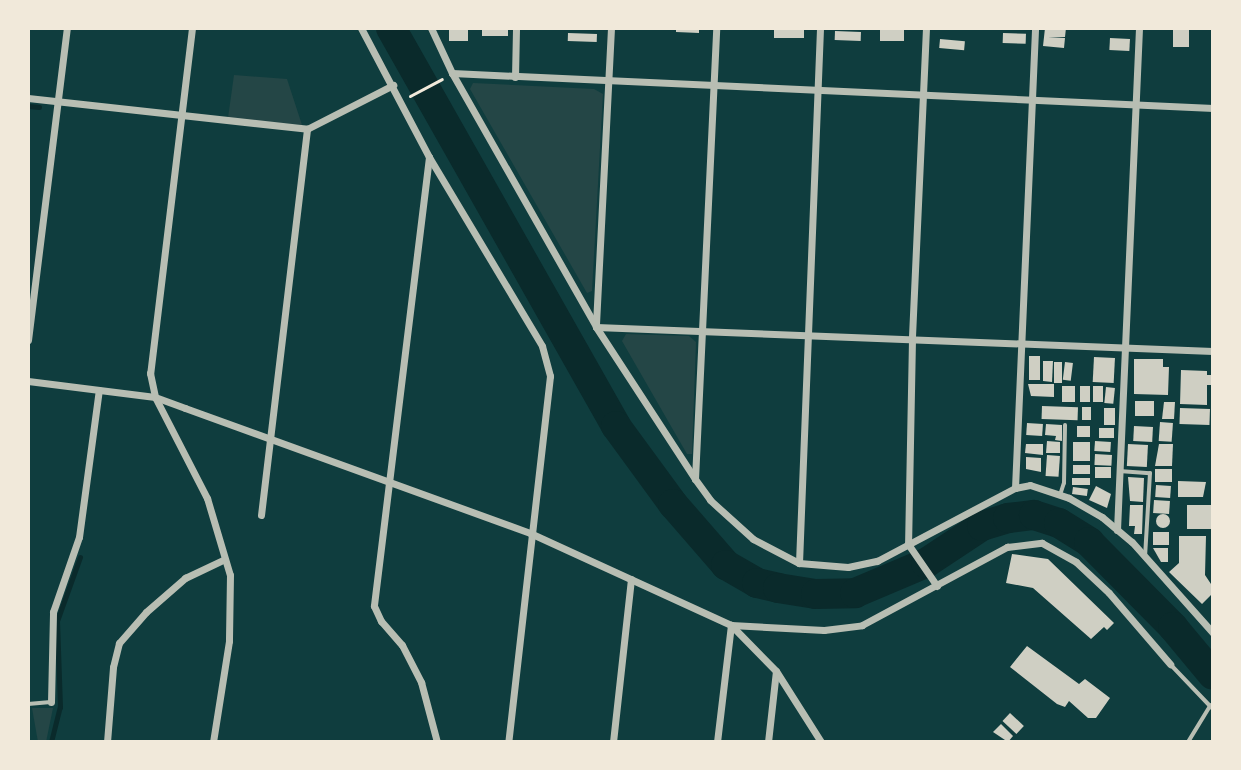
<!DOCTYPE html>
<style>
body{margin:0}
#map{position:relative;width:1241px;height:770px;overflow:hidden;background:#0f3d3e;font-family:"Archivo Narrow",sans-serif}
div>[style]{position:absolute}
.green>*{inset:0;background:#244646}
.stream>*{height:5px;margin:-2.5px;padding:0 2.5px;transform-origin:2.5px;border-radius:2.5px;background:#0a2a2b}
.river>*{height:30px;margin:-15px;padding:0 15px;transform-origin:15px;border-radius:15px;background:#0a2a2b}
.building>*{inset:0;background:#cfcfc3;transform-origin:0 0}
.round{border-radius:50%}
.path>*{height:3px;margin:-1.5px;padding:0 1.5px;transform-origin:1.5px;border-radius:1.5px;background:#f1e9da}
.service>*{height:4px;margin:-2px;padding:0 2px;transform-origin:2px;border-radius:2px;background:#b8beb3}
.minor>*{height:7px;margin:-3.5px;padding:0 3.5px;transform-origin:3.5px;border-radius:3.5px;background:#b8beb3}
span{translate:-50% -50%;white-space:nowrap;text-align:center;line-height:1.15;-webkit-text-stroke:7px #f1e9da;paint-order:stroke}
.frame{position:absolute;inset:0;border:30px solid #f1e9da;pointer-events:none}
</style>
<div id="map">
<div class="green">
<div style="clip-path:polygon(234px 75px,287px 79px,302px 125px,228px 118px)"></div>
<div style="clip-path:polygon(473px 83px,594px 89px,603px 94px,592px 291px,587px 293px,470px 89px)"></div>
<div style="clip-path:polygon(626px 334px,689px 336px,696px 342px,692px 454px,687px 454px,622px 341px)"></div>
<div style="clip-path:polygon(32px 708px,53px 708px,46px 742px,38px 742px)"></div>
</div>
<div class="stream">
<div style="left:28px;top:106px;width:11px;rotate:5deg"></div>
<div style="left:51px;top:742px;width:36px;rotate:-76deg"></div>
<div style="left:60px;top:707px;width:86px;rotate:-92deg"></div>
<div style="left:57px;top:621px;width:68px;rotate:-70.2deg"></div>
</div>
<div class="river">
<div style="left:391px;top:28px;width:457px;rotate:60.5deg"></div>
<div style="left:616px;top:426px;width:97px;rotate:53.8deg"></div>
<div style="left:673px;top:504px;width:81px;rotate:49deg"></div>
<div style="left:726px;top:565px;width:36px;rotate:30deg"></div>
<div style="left:757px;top:583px;width:22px;rotate:13deg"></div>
<div style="left:778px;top:588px;width:38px;rotate:9deg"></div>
<div style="left:816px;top:594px;width:39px;rotate:-1deg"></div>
<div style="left:855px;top:593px;width:77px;rotate:-22.9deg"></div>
<div style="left:926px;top:563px;width:67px;rotate:-33.5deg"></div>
<div style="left:982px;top:526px;width:27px;rotate:-17deg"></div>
<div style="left:1008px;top:518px;width:26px;rotate:-7deg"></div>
<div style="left:1034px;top:515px;width:26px;rotate:18deg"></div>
<div style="left:1059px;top:523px;width:36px;rotate:32deg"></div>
<div style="left:1089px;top:542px;width:120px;rotate:45.3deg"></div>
<div style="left:1173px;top:627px;width:62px;rotate:50.2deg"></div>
</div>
<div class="building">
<div style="left:449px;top:28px;width:19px;height:13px"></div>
<div style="left:482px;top:28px;width:26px;height:8px"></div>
<div style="clip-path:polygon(676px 28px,699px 28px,699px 33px,676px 32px)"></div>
<div style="left:774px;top:28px;width:30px;height:10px"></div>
<div style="left:880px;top:28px;width:24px;height:13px"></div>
<div style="clip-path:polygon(1045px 28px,1066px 28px,1065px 37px,1048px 37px,1065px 38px,1064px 48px,1043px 46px)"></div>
<div style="left:1173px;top:28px;width:16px;height:19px"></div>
<div style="left:835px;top:31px;width:26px;height:9px;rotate:2deg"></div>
<div style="left:568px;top:33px;width:29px;height:8px;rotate:2deg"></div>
<div style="left:1003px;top:33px;width:23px;height:10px;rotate:2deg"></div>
<div style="left:1110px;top:38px;width:20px;height:12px;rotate:3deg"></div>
<div style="left:940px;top:39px;width:25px;height:9px;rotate:5deg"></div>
<div style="left:1029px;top:356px;width:11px;height:24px"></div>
<div style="left:1094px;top:357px;width:21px;height:25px;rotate:3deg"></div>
<div style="clip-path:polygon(1134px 359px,1163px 359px,1163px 367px,1169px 367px,1168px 395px,1134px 394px)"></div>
<div style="clip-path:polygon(1043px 361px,1053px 361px,1052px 382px,1043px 381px)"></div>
<div style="left:1054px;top:362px;width:8px;height:21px"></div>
<div style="left:1065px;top:362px;width:8px;height:18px;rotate:7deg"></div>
<div style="clip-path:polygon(1181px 370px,1207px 371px,1207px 375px,1213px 375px,1213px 385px,1207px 385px,1207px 405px,1180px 404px)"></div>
<div style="clip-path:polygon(1028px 384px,1054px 384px,1054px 397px,1031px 396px)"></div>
<div style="left:1062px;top:386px;width:13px;height:16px"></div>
<div style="left:1080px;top:386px;width:10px;height:16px"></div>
<div style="left:1093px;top:386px;width:10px;height:16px"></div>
<div style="left:1106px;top:387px;width:9px;height:16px;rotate:6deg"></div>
<div style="left:1135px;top:401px;width:19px;height:15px"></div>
<div style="clip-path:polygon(1164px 402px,1175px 402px,1174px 419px,1162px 419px)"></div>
<div style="left:1042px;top:406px;width:36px;height:13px;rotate:2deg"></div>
<div style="left:1082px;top:407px;width:9px;height:13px"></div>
<div style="left:1104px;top:408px;width:11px;height:17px"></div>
<div style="left:1180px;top:408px;width:30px;height:16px;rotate:2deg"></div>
<div style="left:1160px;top:422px;width:13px;height:19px;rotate:4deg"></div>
<div style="left:1027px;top:423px;width:16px;height:12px;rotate:4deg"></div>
<div style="clip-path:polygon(1046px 424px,1062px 425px,1062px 441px,1055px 440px,1056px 436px,1045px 435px)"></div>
<div style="left:1077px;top:426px;width:13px;height:11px"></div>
<div style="left:1134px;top:426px;width:19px;height:15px;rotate:3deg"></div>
<div style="left:1099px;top:428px;width:15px;height:10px"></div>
<div style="clip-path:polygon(1047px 441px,1060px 442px,1060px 453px,1046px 453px)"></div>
<div style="left:1095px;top:441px;width:16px;height:10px;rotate:4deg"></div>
<div style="left:1073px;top:442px;width:17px;height:19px"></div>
<div style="clip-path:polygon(1026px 444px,1043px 444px,1043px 455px,1025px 453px)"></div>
<div style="left:1128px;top:444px;width:20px;height:22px;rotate:3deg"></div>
<div style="clip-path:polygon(1159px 444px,1173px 444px,1172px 466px,1155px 466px)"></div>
<div style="left:1095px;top:454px;width:17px;height:11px;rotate:3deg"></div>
<div style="left:1047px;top:455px;width:13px;height:21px;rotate:4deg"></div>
<div style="clip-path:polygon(1026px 457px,1041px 458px,1041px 472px,1026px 469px)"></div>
<div style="left:1073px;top:465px;width:17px;height:9px"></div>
<div style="left:1095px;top:467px;width:16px;height:11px"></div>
<div style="left:1155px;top:469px;width:17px;height:13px"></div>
<div style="clip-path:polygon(1128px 477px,1144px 478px,1143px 502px,1130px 501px)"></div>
<div style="left:1072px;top:478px;width:18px;height:7px"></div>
<div style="clip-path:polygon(1178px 481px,1206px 482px,1203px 497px,1178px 497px)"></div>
<div style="left:1156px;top:485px;width:15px;height:12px;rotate:4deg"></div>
<div style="clip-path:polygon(1096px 486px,1111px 494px,1107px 508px,1089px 500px)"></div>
<div style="left:1073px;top:487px;width:15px;height:7px;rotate:8deg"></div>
<div style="left:1154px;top:500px;width:16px;height:13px;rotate:4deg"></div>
<div style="clip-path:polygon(1130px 505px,1143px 505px,1142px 534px,1134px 534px,1135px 526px,1129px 526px)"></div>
<div style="left:1187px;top:505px;width:24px;height:24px"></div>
<div class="round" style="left:1156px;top:514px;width:14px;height:14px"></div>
<div style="left:1153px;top:532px;width:16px;height:13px"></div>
<div style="clip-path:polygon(1179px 536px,1206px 536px,1205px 575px,1211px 584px,1211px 595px,1202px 604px,1169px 572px,1179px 563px)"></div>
<div style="clip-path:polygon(1153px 548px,1168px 548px,1168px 562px,1161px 562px)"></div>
<div style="clip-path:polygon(1012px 554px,1048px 559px,1114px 623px,1107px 630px,1104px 627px,1091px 639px,1033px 588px,1006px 583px)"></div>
<div style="clip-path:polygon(1027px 646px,1079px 684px,1085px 679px,1110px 698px,1096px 718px,1088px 718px,1069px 701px,1065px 707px,1057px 704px,1010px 667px)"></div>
<div style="left:1010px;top:713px;width:19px;height:11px;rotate:43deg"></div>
<div style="clip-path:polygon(1001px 724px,1013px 736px,1008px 742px,993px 732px)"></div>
</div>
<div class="path">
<div style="left:410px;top:96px;width:36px;rotate:-28deg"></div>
</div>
<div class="service">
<div style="left:1119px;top:471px;width:31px;rotate:4deg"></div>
<div style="left:1150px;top:473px;width:83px;rotate:93.4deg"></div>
<div style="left:1060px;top:495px;width:13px;rotate:-72deg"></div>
<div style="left:1064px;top:483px;width:58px;rotate:-89deg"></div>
<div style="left:1170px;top:664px;width:58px;rotate:46.4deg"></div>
<div style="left:1210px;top:706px;width:42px;rotate:121.4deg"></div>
<div style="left:28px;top:704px;width:23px;rotate:-5deg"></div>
<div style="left:1213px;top:704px;width:4px;rotate:146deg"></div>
<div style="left:1210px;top:706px;width:4px;rotate:45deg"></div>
</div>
<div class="minor">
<div style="left:192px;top:28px;width:348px;rotate:96.9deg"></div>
<div style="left:150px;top:373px;width:25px;rotate:78deg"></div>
<div style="left:155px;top:397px;width:114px;rotate:62.8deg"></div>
<div style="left:207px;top:498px;width:80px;rotate:73.4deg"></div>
<div style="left:230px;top:575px;width:66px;rotate:90.9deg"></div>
<div style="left:229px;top:641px;width:102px;rotate:99deg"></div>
<div style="left:361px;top:28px;width:146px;rotate:62.2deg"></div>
<div style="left:429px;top:157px;width:220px;rotate:59.1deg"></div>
<div style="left:542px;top:346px;width:31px;rotate:75deg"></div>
<div style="left:550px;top:376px;width:368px;rotate:96.5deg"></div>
<div style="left:431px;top:28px;width:50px;rotate:65deg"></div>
<div style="left:452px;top:73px;width:292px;rotate:60.4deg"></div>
<div style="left:596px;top:327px;width:181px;rotate:56.9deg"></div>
<div style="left:695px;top:479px;width:26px;rotate:54deg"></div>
<div style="left:710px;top:500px;width:58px;rotate:42.2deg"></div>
<div style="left:753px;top:539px;width:52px;rotate:27.6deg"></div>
<div style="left:799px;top:563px;width:49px;rotate:4.7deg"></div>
<div style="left:848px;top:567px;width:30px;rotate:-12deg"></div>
<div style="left:877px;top:561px;width:156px;rotate:-27.9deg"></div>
<div style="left:1015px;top:488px;width:15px;rotate:-11deg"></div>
<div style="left:1030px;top:485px;width:41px;rotate:18.4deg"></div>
<div style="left:1069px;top:498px;width:38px;rotate:30deg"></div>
<div style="left:1102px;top:517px;width:39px;rotate:40deg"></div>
<div style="left:1132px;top:542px;width:122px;rotate:48.3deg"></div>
<div style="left:611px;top:28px;width:299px;rotate:92.9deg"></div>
<div style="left:596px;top:327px;width:617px;rotate:2.23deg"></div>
<div style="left:926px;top:28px;width:311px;rotate:92.6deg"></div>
<div style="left:912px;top:339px;width:205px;rotate:91.1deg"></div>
<div style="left:908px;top:544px;width:51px;rotate:55.4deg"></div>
<div style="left:452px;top:73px;width:762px;rotate:2.63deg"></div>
<div style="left:515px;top:77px;width:49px;rotate:-88.8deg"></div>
<div style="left:28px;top:98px;width:281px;rotate:6.3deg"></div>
<div style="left:429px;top:157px;width:452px;rotate:97deg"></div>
<div style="left:374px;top:606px;width:17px;rotate:65deg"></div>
<div style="left:381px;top:621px;width:32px;rotate:49deg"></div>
<div style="left:402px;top:645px;width:42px;rotate:62.8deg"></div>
<div style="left:421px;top:682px;width:62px;rotate:75.1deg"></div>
<div style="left:28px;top:340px;width:314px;rotate:-82.9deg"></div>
<div style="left:28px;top:381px;width:128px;rotate:7.2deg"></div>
<div style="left:155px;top:397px;width:32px;rotate:20deg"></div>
<div style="left:185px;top:408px;width:367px;rotate:19.9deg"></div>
<div style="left:530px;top:533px;width:221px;rotate:24.6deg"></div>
<div style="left:731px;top:625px;width:93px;rotate:3.1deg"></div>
<div style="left:824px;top:630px;width:38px;rotate:-7deg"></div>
<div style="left:862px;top:625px;width:165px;rotate:-28.3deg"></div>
<div style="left:1007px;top:547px;width:35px;rotate:-7deg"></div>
<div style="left:1042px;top:543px;width:39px;rotate:29deg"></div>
<div style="left:1076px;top:562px;width:45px;rotate:43.2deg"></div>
<div style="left:1109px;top:593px;width:94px;rotate:49.3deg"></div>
<div style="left:695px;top:479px;width:451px;rotate:-87.3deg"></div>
<div style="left:1015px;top:488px;width:460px;rotate:-87.5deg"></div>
<div style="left:261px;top:515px;width:389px;rotate:-83.2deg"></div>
<div style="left:307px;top:129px;width:97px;rotate:-27.1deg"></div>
<div style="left:1117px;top:530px;width:502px;rotate:-87.49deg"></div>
<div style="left:799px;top:563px;width:535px;rotate:-87.75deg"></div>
<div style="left:731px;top:625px;width:64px;rotate:45.6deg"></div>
<div style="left:776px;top:671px;width:84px;rotate:57.6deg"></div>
<div style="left:51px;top:702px;width:90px;rotate:-88.7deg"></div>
<div style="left:53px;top:612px;width:79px;rotate:-70.9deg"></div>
<div style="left:79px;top:537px;width:148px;rotate:-82.3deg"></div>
<div style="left:107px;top:742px;width:75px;rotate:-85.4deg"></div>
<div style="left:113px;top:667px;width:25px;rotate:-76deg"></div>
<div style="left:119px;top:643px;width:41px;rotate:-48.9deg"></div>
<div style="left:146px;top:612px;width:52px;rotate:-41.1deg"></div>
<div style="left:185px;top:578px;width:44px;rotate:-25.4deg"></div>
<div style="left:613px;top:742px;width:164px;rotate:-83.7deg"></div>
<div style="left:717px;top:742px;width:118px;rotate:-83.2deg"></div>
<div style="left:768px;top:742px;width:71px;rotate:-83.6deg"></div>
</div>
<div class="frame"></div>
</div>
